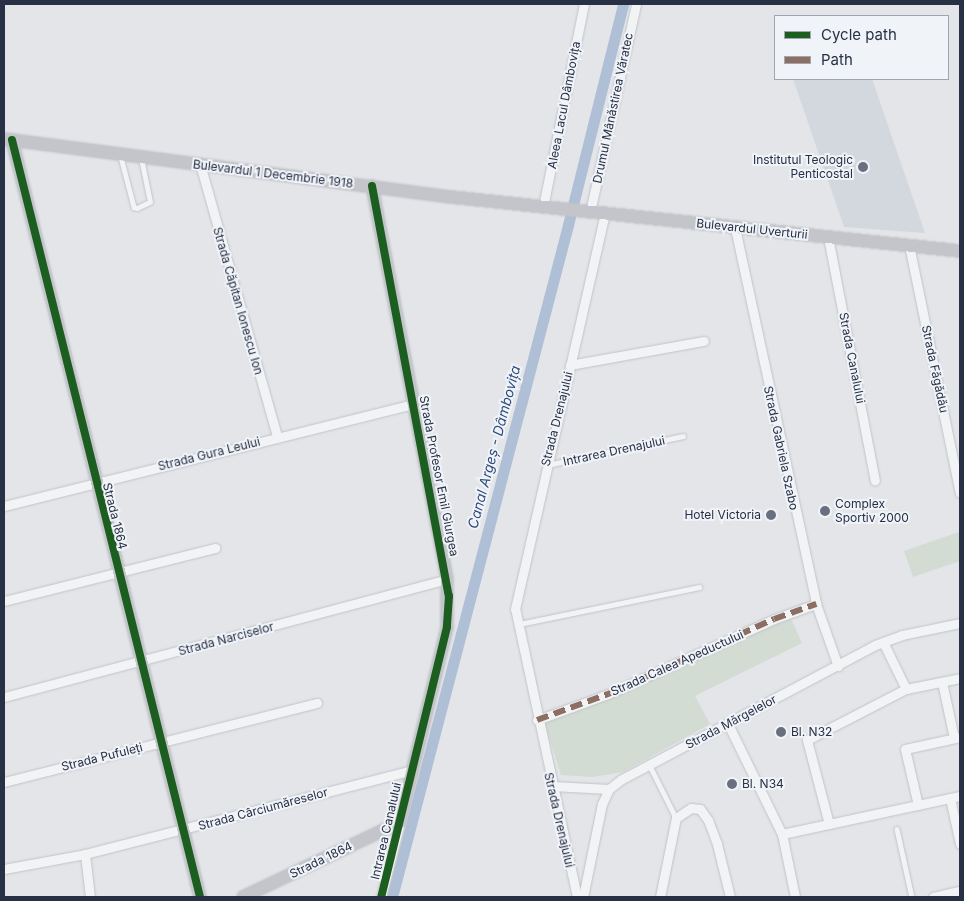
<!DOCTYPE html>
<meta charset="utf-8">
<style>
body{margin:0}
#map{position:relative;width:964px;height:901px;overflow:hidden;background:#e3e5e9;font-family:Inter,sans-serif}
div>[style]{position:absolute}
.built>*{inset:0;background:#d3d8df}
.green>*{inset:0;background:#d2dcd3}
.canal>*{height:11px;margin:-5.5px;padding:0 5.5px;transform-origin:5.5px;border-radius:5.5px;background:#afbfd6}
.roads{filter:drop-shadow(0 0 1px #c1c3c7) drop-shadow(0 0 1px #c1c3c7)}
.lane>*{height:4.5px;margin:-2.25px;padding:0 2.25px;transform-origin:2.25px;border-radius:2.25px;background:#f2f3f5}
.street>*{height:9px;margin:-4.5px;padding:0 4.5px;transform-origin:4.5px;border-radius:4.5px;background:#f2f3f5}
.secondary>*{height:12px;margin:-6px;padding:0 6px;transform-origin:6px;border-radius:6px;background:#c3c5ca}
.quiet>*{height:6px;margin-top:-3px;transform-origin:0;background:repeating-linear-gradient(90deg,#8d6e63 0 12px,transparent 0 18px)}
.cycleway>*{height:8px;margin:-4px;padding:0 4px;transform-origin:4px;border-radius:4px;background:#1b5e20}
.dots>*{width:14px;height:14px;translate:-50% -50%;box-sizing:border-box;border:2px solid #f0f3f8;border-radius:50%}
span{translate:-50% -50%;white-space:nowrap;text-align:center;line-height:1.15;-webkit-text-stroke:4px #f0f3f8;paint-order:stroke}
.street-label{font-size:12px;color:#273044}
.poi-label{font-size:12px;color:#273044}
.right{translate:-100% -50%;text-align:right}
.left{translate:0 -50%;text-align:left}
.water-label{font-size:14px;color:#2e4c7b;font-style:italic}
.frame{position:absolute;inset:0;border:5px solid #273044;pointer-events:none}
.legend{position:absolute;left:774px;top:15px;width:175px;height:65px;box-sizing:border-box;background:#f0f3f8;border:1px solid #a0a5b0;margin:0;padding:6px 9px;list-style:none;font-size:15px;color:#273044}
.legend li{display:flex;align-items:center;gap:10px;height:25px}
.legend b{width:25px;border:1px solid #a0a5b0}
</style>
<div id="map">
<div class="built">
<div style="clip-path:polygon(793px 79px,872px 79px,925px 233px,844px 227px)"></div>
</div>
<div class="green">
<div style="clip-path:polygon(959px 532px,960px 561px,913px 577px,904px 551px)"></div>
<div style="clip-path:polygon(787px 610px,802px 643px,695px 696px,710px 724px,623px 772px,593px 777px,561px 775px,544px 721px,675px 671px,672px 663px)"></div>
</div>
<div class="canal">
<div style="left:392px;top:897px;width:695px;rotate:-75.32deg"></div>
<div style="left:568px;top:225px;width:228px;rotate:-76deg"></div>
</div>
<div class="roads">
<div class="lane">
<div style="left:121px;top:157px;width:52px;rotate:75.4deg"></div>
<div style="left:134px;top:207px;width:3px;rotate:18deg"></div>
<div style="left:137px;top:208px;width:14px;rotate:-25deg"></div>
<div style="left:150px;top:202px;width:45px;rotate:-101.6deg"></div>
<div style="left:547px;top:465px;width:139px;rotate:-12deg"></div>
<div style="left:519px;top:624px;width:184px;rotate:-11.6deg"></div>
<div style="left:649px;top:764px;width:60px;rotate:63.4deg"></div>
<div style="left:897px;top:829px;width:70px;rotate:77.6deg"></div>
</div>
<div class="street">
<div style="left:200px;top:164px;width:284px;rotate:74.2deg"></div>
<div style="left:543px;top:207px;width:207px;rotate:-78.6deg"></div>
<div style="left:590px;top:212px;width:213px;rotate:-77.5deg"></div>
<div style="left:735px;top:228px;width:385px;rotate:77.8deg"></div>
<div style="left:816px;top:604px;width:66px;rotate:70.5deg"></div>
<div style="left:828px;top:237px;width:248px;rotate:79.1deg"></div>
<div style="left:909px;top:245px;width:253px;rotate:78.4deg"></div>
<div style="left:570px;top:365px;width:136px;rotate:-10.2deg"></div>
<div style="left:4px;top:506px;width:422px;rotate:-14deg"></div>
<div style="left:4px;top:601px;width:218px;rotate:-14.1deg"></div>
<div style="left:883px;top:642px;width:52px;rotate:63.9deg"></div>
<div style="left:942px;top:682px;width:57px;rotate:77.9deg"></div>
<div style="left:4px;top:697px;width:458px;rotate:-14.9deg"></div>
<div style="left:537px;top:720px;width:76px;rotate:-20.1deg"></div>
<div style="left:608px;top:694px;width:182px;rotate:-24.3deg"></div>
<div style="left:774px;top:619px;width:45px;rotate:-19.7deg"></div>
<div style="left:728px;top:724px;width:123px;rotate:63.9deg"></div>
<div style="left:782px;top:834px;width:64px;rotate:78.3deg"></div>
<div style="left:4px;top:782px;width:323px;rotate:-14.2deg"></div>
<div style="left:552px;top:786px;width:57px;rotate:3deg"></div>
<div style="left:950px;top:798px;width:47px;rotate:77.7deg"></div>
<div style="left:918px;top:805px;width:57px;rotate:-103.1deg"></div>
<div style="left:905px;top:749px;width:56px;rotate:-12.3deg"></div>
<div style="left:829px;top:824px;width:87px;rotate:-104.7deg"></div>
<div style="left:807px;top:740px;width:111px;rotate:-27.3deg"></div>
<div style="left:906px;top:689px;width:55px;rotate:-11.5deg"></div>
<div style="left:782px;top:834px;width:182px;rotate:-12.1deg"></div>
<div style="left:85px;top:854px;width:43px;rotate:83.4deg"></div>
<div style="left:4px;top:869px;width:82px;rotate:-10.5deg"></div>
<div style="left:85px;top:854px;width:338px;rotate:-14.4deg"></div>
<div style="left:381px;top:897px;width:77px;rotate:-75.8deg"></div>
<div style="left:577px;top:897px;width:295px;rotate:-102.1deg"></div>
<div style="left:515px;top:609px;width:405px;rotate:-77.2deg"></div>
<div style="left:583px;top:897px;width:95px;rotate:-78.5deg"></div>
<div style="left:602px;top:804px;width:17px;rotate:-65deg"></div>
<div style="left:609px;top:789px;width:16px;rotate:-38deg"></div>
<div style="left:622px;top:779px;width:286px;rotate:-27.9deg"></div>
<div style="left:875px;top:645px;width:29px;rotate:-20deg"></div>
<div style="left:902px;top:635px;width:59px;rotate:-11.7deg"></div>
<div style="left:660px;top:897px;width:81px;rotate:-78.6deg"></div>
<div style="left:676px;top:818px;width:18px;rotate:-34deg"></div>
<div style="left:691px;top:808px;width:9px;rotate:6deg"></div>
<div style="left:700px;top:809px;width:14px;rotate:54deg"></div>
<div style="left:708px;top:820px;width:26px;rotate:69deg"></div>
<div style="left:717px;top:844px;width:55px;rotate:76.2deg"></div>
<div style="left:933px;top:897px;width:28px;rotate:-13deg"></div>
</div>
<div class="secondary">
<div style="left:4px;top:139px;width:451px;rotate:7.4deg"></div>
<div style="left:451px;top:197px;width:512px;rotate:6.06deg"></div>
<div style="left:12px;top:140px;width:780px;rotate:76.05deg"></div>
<div style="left:243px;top:897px;width:174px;rotate:-25.5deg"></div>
<div style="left:400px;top:822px;width:201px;rotate:-76.4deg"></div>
<div style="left:447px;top:627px;width:48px;rotate:-90deg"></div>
<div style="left:447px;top:579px;width:400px;rotate:-100.8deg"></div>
</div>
</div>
<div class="quiet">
<div style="left:537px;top:720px;width:76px;rotate:-20.1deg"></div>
<div style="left:608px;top:694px;width:182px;rotate:-24.3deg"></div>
<div style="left:774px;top:619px;width:45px;rotate:-19.7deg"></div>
</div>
<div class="cycleway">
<div style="left:12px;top:140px;width:780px;rotate:76.05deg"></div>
<div style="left:372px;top:186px;width:417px;rotate:79.4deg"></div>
<div style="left:449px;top:596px;width:31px;rotate:94deg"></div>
<div style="left:447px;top:627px;width:278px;rotate:103.7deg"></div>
</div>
<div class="dots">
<div style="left:863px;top:167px;background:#696f7e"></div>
<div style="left:825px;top:511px;background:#696f7e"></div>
<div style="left:771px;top:515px;background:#696f7e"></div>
<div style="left:781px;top:732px;background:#696f7e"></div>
<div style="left:732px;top:784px;background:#696f7e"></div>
</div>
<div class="street-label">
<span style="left:564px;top:105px;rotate:-79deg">Aleea Lacul Dâmbovița</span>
<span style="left:613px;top:108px;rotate:-78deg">Drumul Mânăstirea Văratec</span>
<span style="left:273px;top:174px;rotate:7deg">Bulevardul 1 Decembrie 1918</span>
<span style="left:752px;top:229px;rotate:6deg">Bulevardul Uverturii</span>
<span style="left:238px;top:301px;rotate:74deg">Strada Căpitan Ionescu Ion</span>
<span style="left:852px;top:358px;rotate:79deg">Strada Canalului</span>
<span style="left:935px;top:369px;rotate:78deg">Strada Făgădău</span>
<span style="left:557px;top:419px;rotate:-76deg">Strada Drenajului</span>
<span style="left:781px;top:448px;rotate:78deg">Strada Gabriela Szabo</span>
<span style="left:614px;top:451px;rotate:-12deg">Intrarea Drenajului</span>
<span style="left:209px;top:454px;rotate:-14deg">Strada Gura Leului</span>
<span style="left:439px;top:476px;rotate:79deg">Strada Profesor Emil Giurgea</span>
<span style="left:115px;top:516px;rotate:76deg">Strada 1864</span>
<span style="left:226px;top:639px;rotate:-15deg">Strada Narciselor</span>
<span style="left:677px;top:663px;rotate:-24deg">Strada Calea Apeductului</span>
<span style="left:731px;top:722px;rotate:-28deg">Strada Mărgelelor</span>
<span style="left:102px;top:757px;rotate:-14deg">Strada Pufuleți</span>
<span style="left:263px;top:809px;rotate:-15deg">Strada Cârciumăreselor</span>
<span style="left:559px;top:820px;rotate:77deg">Strada Drenajului</span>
<span style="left:386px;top:831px;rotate:-77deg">Intrarea Canalului</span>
<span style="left:321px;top:860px;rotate:-26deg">Strada 1864</span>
</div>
<div class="poi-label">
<span class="right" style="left:853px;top:167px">Institutul Teologic<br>Penticostal</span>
<span class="left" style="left:835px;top:511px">Complex<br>Sportiv 2000</span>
<span class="right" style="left:761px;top:515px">Hotel Victoria</span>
<span class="left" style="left:791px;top:732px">Bl. N32</span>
<span class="left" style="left:742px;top:784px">Bl. N34</span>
</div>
<div class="water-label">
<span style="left:494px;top:447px;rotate:-75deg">Canal Argeș - Dâmbovița</span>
</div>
<div class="frame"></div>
<ul class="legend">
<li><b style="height:6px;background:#1b5e20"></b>Cycle path</li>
<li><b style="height:6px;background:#8d6e63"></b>Path</li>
</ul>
</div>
